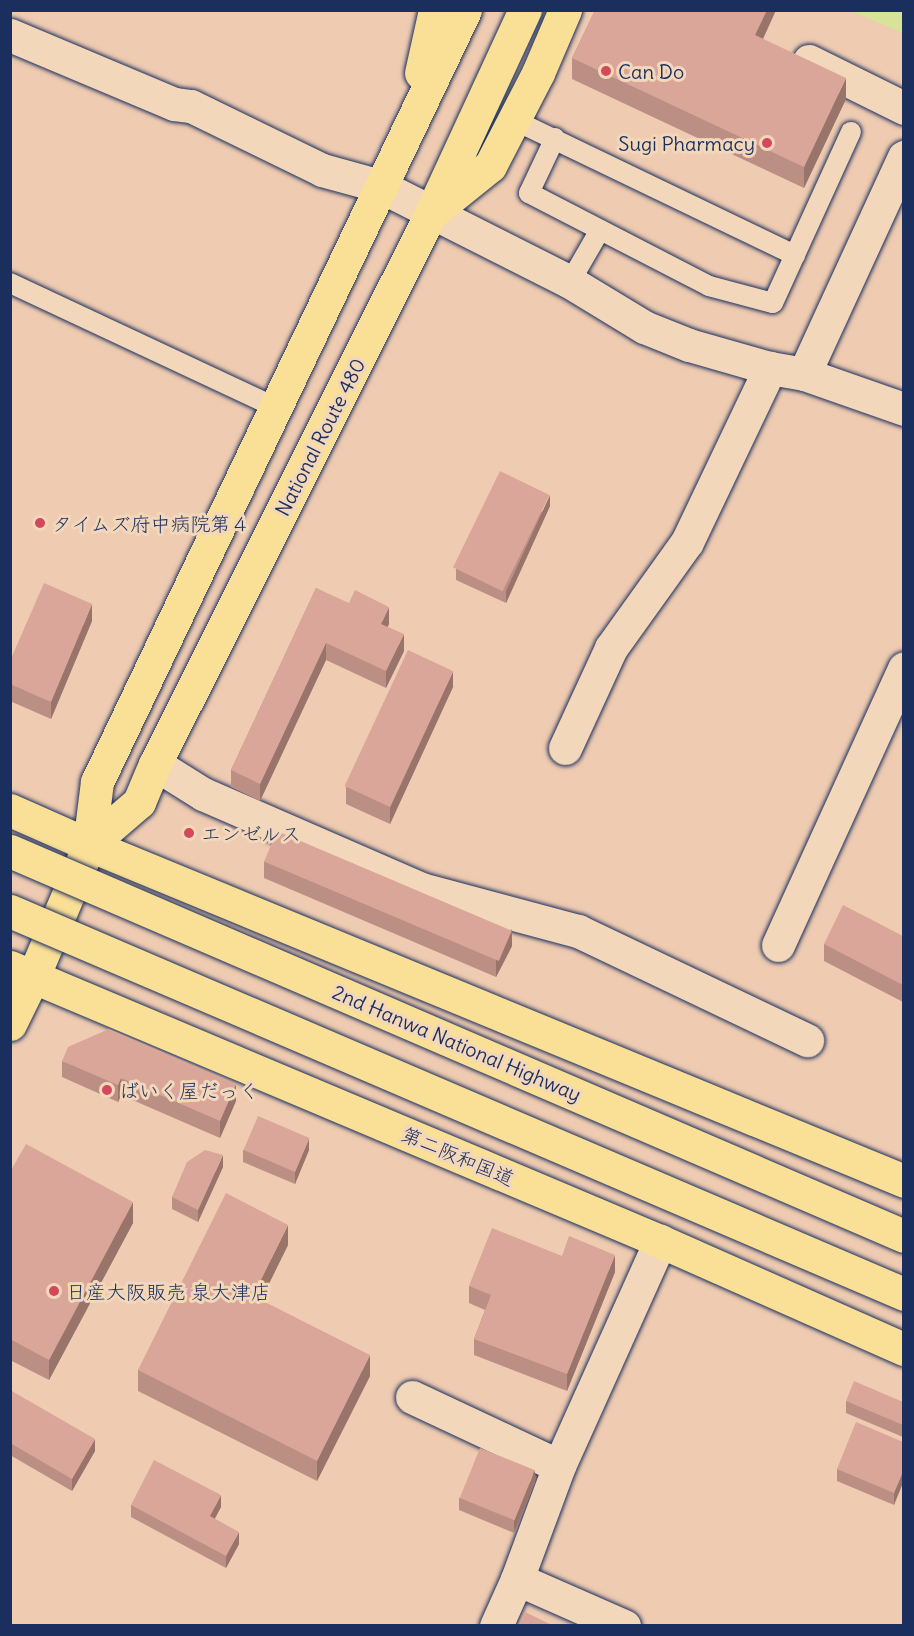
<!DOCTYPE html>
<meta charset="utf-8">
<style>
body{margin:0}
#map{position:relative;width:914px;height:1636px;overflow:hidden;background:#efcbb1;font-family:Delius,"Klee One",sans-serif}
div>[style]{position:absolute}
.green>*{inset:0;background:#d7e396}
.roads{filter:drop-shadow(0 0 2px #1b2f5e) drop-shadow(0 0 2px #1b2f5e)}
.service>*{height:20px;margin:-10px;padding:0 10px;transform-origin:10px;border-radius:10px;background:#f3d7ba}
.minor>*{height:33px;margin:-16.5px;padding:0 16.5px;transform-origin:16.5px;border-radius:16.5px;background:#f3d7ba}
.primary>*{height:33px;margin:-16.5px;padding:0 16.5px;transform-origin:16.5px;border-radius:16.5px;background:#fadf96}
.trunk>*{height:33px;margin:-16.5px;padding:0 16.5px;transform-origin:16.5px;border-radius:16.5px;background:#fadf96}
.bridges{filter:drop-shadow(0 0 2px #1b2f5e) drop-shadow(0 0 2px #1b2f5e)}
.trunk-bridge>*{height:33px;margin:-16.5px;padding:0 16.5px;transform-origin:16.5px;border-radius:16.5px;background:#fadf96}
.wall>*{inset:0;background:#bb8f84}
.shaded-wall>*{inset:0;background:#99746b}
.building>*{inset:0;background:#daa699;transform-origin:0 0}
.dots>*{width:16px;height:16px;translate:-50% -50%;box-sizing:border-box;border:3px solid #f3d7ba;border-radius:50%}
span{translate:-50% -50%;white-space:nowrap;text-align:center;line-height:1.15;-webkit-text-stroke:6px #f3d7ba;paint-order:stroke}
.poi-label{font-size:20px;color:#1b2f5e}
.left{translate:0 -50%;text-align:left}
.right{translate:-100% -50%;text-align:right}
.street-label{font-size:20px;color:#1b2f5e}
.frame{position:absolute;inset:0;border:12px solid #1b2f5e;pointer-events:none}
</style>
<div id="map">
<div class="green">
<div style="clip-path:polygon(851px 11px,903px 11px,903px 33px)"></div>
</div>
<div class="roads">
<div class="service">
<div style="left:514px;top:120px;width:312px;rotate:25.7deg"></div>
<div style="left:555px;top:138px;width:61px;rotate:115.3deg"></div>
<div style="left:529px;top:193px;width:203px;rotate:27.3deg"></div>
<div style="left:709px;top:286px;width:66px;rotate:14.9deg"></div>
<div style="left:773px;top:303px;width:188px;rotate:-65.5deg"></div>
<div style="left:570px;top:282px;width:60px;rotate:-60deg"></div>
<div style="left:10px;top:283px;width:293px;rotate:25.1deg"></div>
</div>
<div class="minor">
<div style="left:10px;top:35px;width:178px;rotate:22.8deg"></div>
<div style="left:174px;top:104px;width:17px;rotate:7deg"></div>
<div style="left:191px;top:106px;width:146px;rotate:26deg"></div>
<div style="left:322px;top:170px;width:60px;rotate:15.4deg"></div>
<div style="left:380px;top:186px;width:213px;rotate:26.8deg"></div>
<div style="left:570px;top:282px;width:87px;rotate:31.3deg"></div>
<div style="left:644px;top:327px;width:48px;rotate:21.8deg"></div>
<div style="left:689px;top:345px;width:84px;rotate:15.9deg"></div>
<div style="left:770px;top:368px;width:35px;rotate:10deg"></div>
<div style="left:804px;top:374px;width:106px;rotate:19.3deg"></div>
<div style="left:809px;top:61px;width:106px;rotate:26.3deg"></div>
<div style="left:804px;top:374px;width:239px;rotate:-65.3deg"></div>
<div style="left:565px;top:748px;width:110px;rotate:-65.3deg"></div>
<div style="left:611px;top:648px;width:130px;rotate:-54.4deg"></div>
<div style="left:687px;top:542px;width:193px;rotate:-64.5deg"></div>
<div style="left:155px;top:764px;width:57px;rotate:32deg"></div>
<div style="left:203px;top:794px;width:238px;rotate:23.5deg"></div>
<div style="left:421px;top:889px;width:163px;rotate:15deg"></div>
<div style="left:578px;top:931px;width:254px;rotate:25.5deg"></div>
<div style="left:778px;top:945px;width:304px;rotate:-65.5deg"></div>
<div style="left:412px;top:1397px;width:162px;rotate:25.1deg"></div>
<div style="left:517px;top:1579px;width:117px;rotate:23.7deg"></div>
<div style="left:496px;top:1626px;width:51px;rotate:-65.9deg"></div>
<div style="left:517px;top:1579px;width:121px;rotate:-69.6deg"></div>
<div style="left:559px;top:1466px;width:247px;rotate:-65.8deg"></div>
</div>
<div class="primary">
<div style="left:10px;top:1024px;width:52px;rotate:-63.9deg"></div>
</div>
<div class="trunk">
<div style="left:421px;top:73px;width:65px;rotate:-77.5deg"></div>
<div style="left:435px;top:210px;width:70px;rotate:-38.7deg"></div>
<div style="left:490px;top:166px;width:105px;rotate:-62.7deg"></div>
<div style="left:538px;top:73px;width:69px;rotate:-66.8deg"></div>
<div style="left:10px;top:810px;width:86px;rotate:23.9deg"></div>
<div style="left:89px;top:845px;width:882px;rotate:22.4deg"></div>
<div style="left:89px;top:845px;width:66px;rotate:-40.7deg"></div>
<div style="left:139px;top:802px;width:41px;rotate:-67.2deg"></div>
<div style="left:155px;top:764px;width:616px;rotate:-63.39deg"></div>
<div style="left:431px;top:213px;width:224px;rotate:-65.2deg"></div>
<div style="left:10px;top:967px;width:705px;rotate:22.86deg"></div>
<div style="left:660px;top:1241px;width:267px;rotate:23.9deg"></div>
<div style="left:33px;top:977px;width:143px;rotate:-67deg"></div>
<div style="left:89px;top:845px;width:64px;rotate:-82.8deg"></div>
<div style="left:97px;top:782px;width:855px;rotate:-64.51deg"></div>
</div>
</div>
<div class="bridges">
<div class="trunk-bridge">
<div style="left:10px;top:851px;width:973px;rotate:23.3deg"></div>
<div style="left:10px;top:911px;width:973px;rotate:23.19deg"></div>
</div>
</div>
<div class="wall">
<div style="clip-path:polygon(595px 10px,776px 10px,763px 39px,846px 99px,804px 188px,572px 79px,572px 58px)"></div>
<div style="clip-path:polygon(550px 506px,506px 603px,456px 580px,456px 568px)"></div>
<div style="clip-path:polygon(316px 588px,389px 624px,387px 627px,404px 651px,386px 688px,326px 660px,260px 801px,231px 787px,231px 770px)"></div>
<div style="clip-path:polygon(92px 621px,51px 719px,10px 701px,10px 661px)"></div>
<div style="clip-path:polygon(453px 687px,390px 824px,346px 804px,346px 787px)"></div>
<div style="clip-path:polygon(264px 861px,512px 946px,496px 977px,264px 878px)"></div>
<div style="clip-path:polygon(903px 936px,903px 1002px,824px 961px,824px 944px)"></div>
<div style="clip-path:polygon(62px 1061px,236px 1101px,220px 1138px,121px 1095px,118px 1102px,62px 1077px)"></div>
<div style="clip-path:polygon(243px 1150px,309px 1150px,295px 1184px,243px 1162px)"></div>
<div style="clip-path:polygon(223px 1167px,198px 1222px,172px 1209px,172px 1197px)"></div>
<div style="clip-path:polygon(10px 1172px,133px 1223px,49px 1380px,10px 1360px)"></div>
<div style="clip-path:polygon(288px 1245px,261px 1300px,370px 1376px,317px 1481px,138px 1391px,138px 1370px)"></div>
<div style="clip-path:polygon(562px 1256px,615px 1272px,567px 1391px,474px 1355px,474px 1339px,485px 1310px,469px 1303px,469px 1286px)"></div>
<div style="clip-path:polygon(10px 1390px,95px 1451px,72px 1491px,10px 1455px)"></div>
<div style="clip-path:polygon(846px 1401px,903px 1402px,903px 1437px,846px 1413px)"></div>
<div style="clip-path:polygon(903px 1442px,894px 1505px,837px 1481px,837px 1469px)"></div>
<div style="clip-path:polygon(535px 1482px,514px 1533px,459px 1510px,459px 1498px)"></div>
<div style="clip-path:polygon(131px 1505px,221px 1507px,214px 1519px,239px 1544px,226px 1568px,131px 1517px)"></div>
</div>
<div class="shaded-wall">
<div style="clip-path:polygon(767px 10px,776px 10px,755px 56px,755px 35px)"></div>
<div style="clip-path:polygon(846px 78px,846px 99px,804px 188px,804px 167px)"></div>
<div style="clip-path:polygon(550px 495px,550px 506px,506px 603px,506px 591px)"></div>
<div style="clip-path:polygon(92px 604px,92px 621px,51px 719px,51px 702px)"></div>
<div style="clip-path:polygon(389px 607px,389px 624px,381px 641px,381px 624px)"></div>
<div style="clip-path:polygon(404px 634px,404px 651px,386px 688px,386px 671px)"></div>
<div style="clip-path:polygon(326px 643px,326px 660px,260px 801px,260px 784px)"></div>
<div style="clip-path:polygon(453px 671px,453px 687px,390px 824px,390px 808px)"></div>
<div style="clip-path:polygon(512px 929px,512px 946px,496px 977px,496px 960px)"></div>
<div style="clip-path:polygon(121px 1078px,121px 1095px,118px 1102px,118px 1085px)"></div>
<div style="clip-path:polygon(236px 1084px,236px 1101px,220px 1138px,220px 1121px)"></div>
<div style="clip-path:polygon(309px 1138px,309px 1150px,295px 1184px,295px 1172px)"></div>
<div style="clip-path:polygon(223px 1155px,223px 1167px,198px 1222px,198px 1210px)"></div>
<div style="clip-path:polygon(133px 1202px,133px 1223px,49px 1380px,49px 1360px)"></div>
<div style="clip-path:polygon(288px 1225px,288px 1245px,253px 1316px,253px 1296px)"></div>
<div style="clip-path:polygon(615px 1255px,615px 1272px,567px 1391px,567px 1374px)"></div>
<div style="clip-path:polygon(370px 1355px,370px 1376px,317px 1481px,317px 1461px)"></div>
<div style="clip-path:polygon(95px 1439px,95px 1451px,72px 1491px,72px 1479px)"></div>
<div style="clip-path:polygon(535px 1470px,535px 1482px,514px 1533px,514px 1521px)"></div>
<div style="clip-path:polygon(903px 1471px,903px 1483px,894px 1505px,894px 1493px)"></div>
<div style="clip-path:polygon(221px 1495px,221px 1507px,210px 1528px,210px 1516px)"></div>
<div style="clip-path:polygon(239px 1532px,239px 1544px,226px 1568px,226px 1556px)"></div>
</div>
<div class="building">
<div style="clip-path:polygon(595px 10px,767px 10px,755px 35px,846px 78px,804px 167px,572px 58px)"></div>
<div style="left:500px;top:471px;width:55px;height:107px;rotate:26deg"></div>
<div style="clip-path:polygon(44px 583px,92px 604px,51px 702px,10px 684px,10px 661px)"></div>
<div style="clip-path:polygon(316px 588px,349px 603px,355px 590px,389px 607px,381px 624px,404px 634px,386px 671px,326px 643px,260px 784px,231px 770px)"></div>
<div style="left:408px;top:650px;width:50px;height:150px;rotate:25deg"></div>
<div style="left:277px;top:831px;width:255px;height:33px;rotate:23deg"></div>
<div style="clip-path:polygon(843px 905px,903px 936px,903px 985px,824px 944px)"></div>
<div style="clip-path:polygon(109px 1029px,236px 1084px,220px 1121px,121px 1078px,118px 1085px,62px 1061px,68px 1047px)"></div>
<div style="left:258px;top:1116px;width:56px;height:37px;rotate:23deg"></div>
<div style="clip-path:polygon(26px 1144px,133px 1202px,49px 1360px,10px 1339px,10px 1172px)"></div>
<div style="clip-path:polygon(205px 1150px,223px 1155px,198px 1210px,172px 1197px,187px 1162px)"></div>
<div style="clip-path:polygon(226px 1193px,288px 1225px,253px 1296px,370px 1355px,317px 1461px,138px 1370px)"></div>
<div style="clip-path:polygon(492px 1228px,562px 1256px,569px 1236px,615px 1255px,567px 1374px,474px 1339px,491px 1295px,469px 1286px)"></div>
<div style="clip-path:polygon(854px 1381px,903px 1402px,903px 1425px,846px 1401px)"></div>
<div style="clip-path:polygon(10px 1390px,95px 1439px,72px 1479px,10px 1443px)"></div>
<div style="clip-path:polygon(856px 1422px,903px 1442px,903px 1471px,894px 1493px,837px 1469px)"></div>
<div style="left:480px;top:1448px;width:59px;height:54px;rotate:22deg"></div>
<div style="clip-path:polygon(154px 1460px,221px 1495px,210px 1516px,239px 1532px,226px 1556px,131px 1505px)"></div>
<div style="clip-path:polygon(525px 1612px,554px 1626px,518px 1626px)"></div>
</div>
<div class="dots">
<div style="left:606px;top:71px;background:#d1495b"></div>
<div style="left:767px;top:143px;background:#d1495b"></div>
<div style="left:40px;top:523px;background:#d1495b"></div>
<div style="left:189px;top:833px;background:#d1495b"></div>
<div style="left:107px;top:1090px;background:#d1495b"></div>
<div style="left:54px;top:1291px;background:#d1495b"></div>
</div>
<div class="poi-label">
<span class="left" style="left:618px;top:71px">Can Do</span>
<span class="right" style="left:755px;top:143px">Sugi Pharmacy</span>
<span class="left" style="left:52px;top:523px">タイムズ府中病院第４</span>
<span class="left" style="left:201px;top:833px">エンゼルス</span>
<span class="left" style="left:119px;top:1090px">ばいく屋だっく</span>
<span class="left" style="left:66px;top:1291px">日産大阪販売 泉大津店</span>
</div>
<div class="street-label">
<span style="left:320px;top:437px;rotate:-63deg">National Route 480</span>
<span style="left:457px;top:1043px;rotate:23deg">2nd Hanwa National Highway</span>
<span style="left:458px;top:1156px;rotate:23deg">第二阪和国道</span>
</div>
<div class="frame"></div>
</div>
